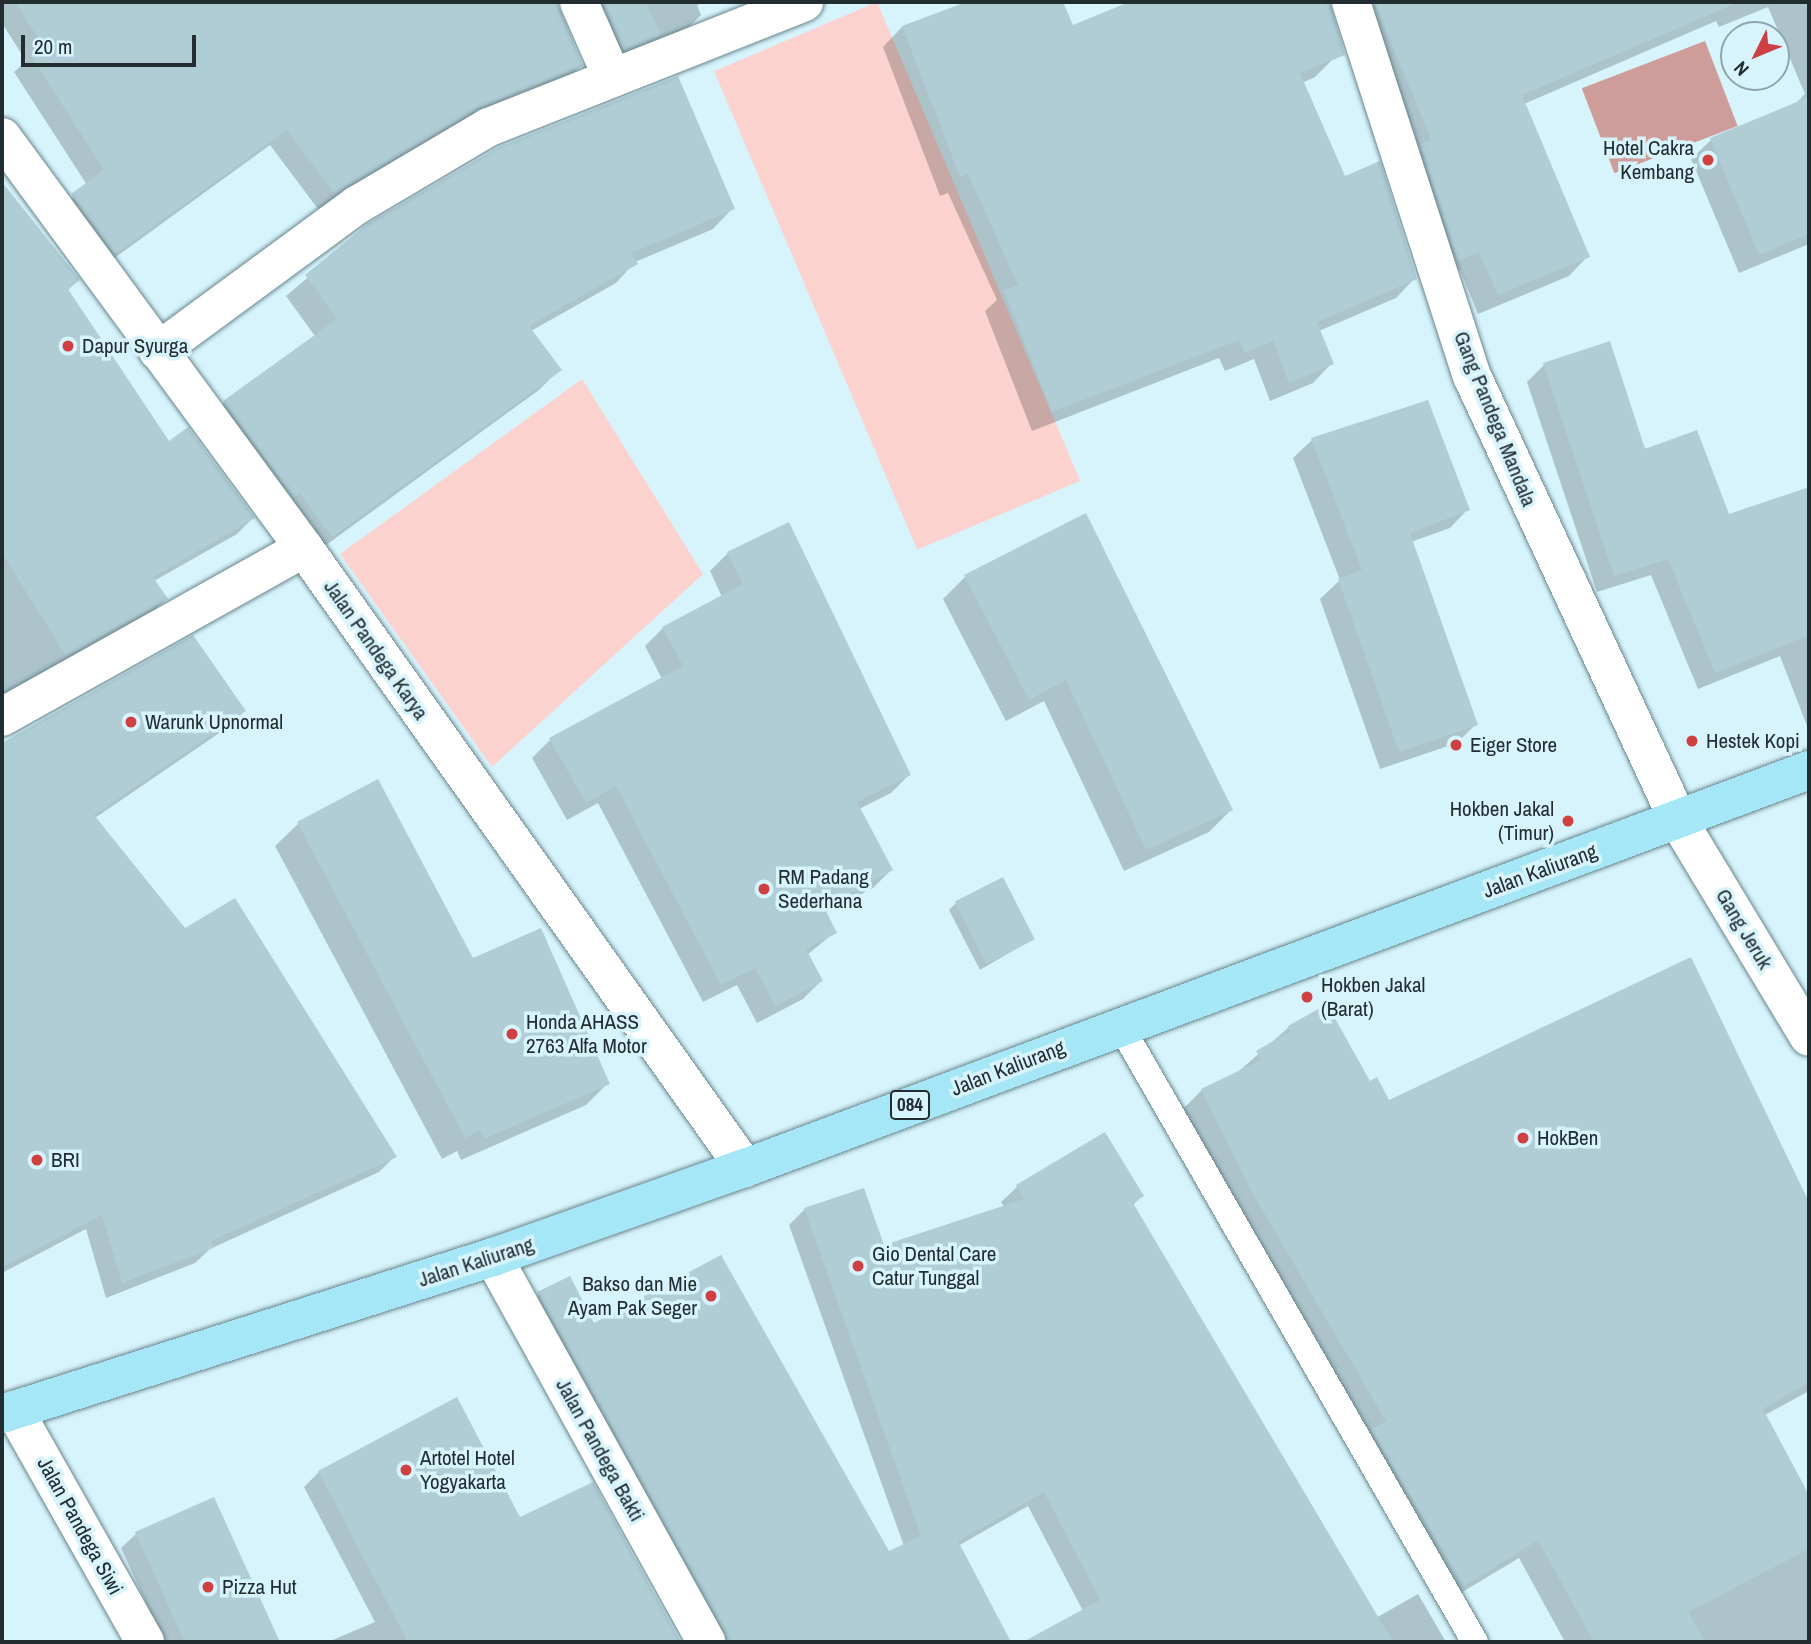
<!DOCTYPE html>
<style>
body{margin:0}
#map{position:relative;width:1811px;height:1644px;overflow:hidden;background:#d7f4fd;font-family:"Archivo Narrow",sans-serif}
div>[style]{position:absolute}
.green>*{inset:0;background:#fbd2ce;transform-origin:0 0}
.water>*{inset:0;background:#cf9d99;transform-origin:0 0}
.shadow>*{inset:0;background:#0003}
.building>*{inset:0;background:#b0cdd5;transform-origin:0 0}
.roads{filter:drop-shadow(0 0 2px #6a858c) drop-shadow(0 0 2px #6a858c)}
.service>*{height:26px;margin:-13px;padding:0 13px;transform-origin:13px;border-radius:13px;background:#fff}
.minor>*{height:38px;margin:-19px;padding:0 19px;transform-origin:19px;border-radius:19px;background:#fff}
.primary>*{height:38px;margin:-19px;padding:0 19px;transform-origin:19px;border-radius:19px;background:#a6e7f7}
.dots>*{width:19px;height:19px;translate:-50% -50%;box-sizing:border-box;border:4px solid #d7f4fd;border-radius:50%}
span{translate:-50% -50%;white-space:nowrap;text-align:center;line-height:1.15;-webkit-text-stroke:7px #d7f4fd;paint-order:stroke}
.shield-label span{padding:2px 5px;background:#d7f4fd;border:2px solid;border-radius:5px;-webkit-text-stroke-width:0}
.shield-label{font-size:19px;color:#222d31;font-weight:700}
.poi-label{font-size:21px;color:#222d31}
.right{translate:-100% -50%;text-align:right}
.left{translate:0 -50%;text-align:left}
.street-label{font-size:21px;color:#222d31}
.frame{position:absolute;inset:0;border:4px solid #222d31;pointer-events:none}
.north{position:absolute;left:1720px;top:21px;width:70px;height:70px;box-sizing:border-box;background:#d7f4fd;border:2px solid #8fa4ab;border-radius:50%;rotate:227deg;font-size:19px;font-weight:700;line-height:28px;text-align:center;color:#222d31}
.north::after{content:'';display:block;margin:auto;width:24px;height:32px;background:#cf4042;clip-path:polygon(50% 0,100% 100%,50% 72%,0 100%)}
.scale{position:absolute;left:21px;top:35px;width:175px;height:32px;box-sizing:border-box;border:4px solid #222d31;border-top:0;padding-left:9px;font-size:21px;line-height:24px;white-space:nowrap;color:#222d31;-webkit-text-stroke:5px #d7f4fd;paint-order:stroke}
</style>
<div id="map">
<div class="green">
<div style="left:877px;top:2px;width:520px;height:177px;rotate:67deg"></div>
<div style="clip-path:polygon(582px 379px,703px 574px,492px 767px,340px 554px)"></div>
</div>
<div class="water">
<div style="left:1705px;top:41px;width:91px;height:132px;rotate:69deg"></div>
</div>
<div class="shadow">
<div style="clip-path:polygon(2px 2px,103px 2px,111px 15px,131px 2px,246px 2px,259px 21px,288px 2px,556px 2px,581px 66px,565px 82px,460px 124px,318px 209px,270px 145px,98px 270px,56px 212px,87px 185px,14px 72px,26px 61px,2px 23px)"></div>
<div style="clip-path:polygon(576px 2px,705px 2px,697px 5px,701px 15px,684px 32px,607px 65px)"></div>
<div style="clip-path:polygon(970px 2px,1061px 2px,1072px 28px,1133px 2px,1311px 2px,1334px 58px,1315px 77px,1302px 83px,1344px 179px,1415px 278px,1396px 298px,1319px 331px,1332px 363px,1313px 383px,1270px 401px,1254px 359px,1225px 371px,1219px 358px,1032px 431px,985px 311px,997px 300px,948px 193px,940px 196px,883px 47px,902px 27px)"></div>
<div style="clip-path:polygon(1377px 2px,1809px 2px,1809px 244px,1739px 273px,1691px 159px,1711px 140px,1793px 106px,1805px 94px,1768px 7px,1719px 27px,1716px 21px,1524px 104px,1588px 256px,1569px 276px,1478px 314px,1460px 270px,1438px 279px,1355px 22px)"></div>
<div style="clip-path:polygon(2px 185px,78px 280px,67px 291px,168px 443px,253px 518px,237px 534px,154px 581px,166px 599px,150px 615px,2px 698px)"></div>
<div style="clip-path:polygon(733px 208px,713px 229px,635px 262px,616px 283px,531px 331px,559px 370px,539px 390px,311px 556px,204px 423px,224px 403px,315px 336px,286px 296px,370px 225px)"></div>
<div style="clip-path:polygon(1544px 365px,1728px 516px,1809px 489px,1809px 731px,1780px 656px,1698px 689px,1651px 575px,1597px 592px,1527px 382px)"></div>
<div style="clip-path:polygon(1312px 440px,1468px 509px,1450px 528px,1411px 542px,1476px 724px,1457px 743px,1380px 769px,1320px 599px,1340px 580px,1293px 458px)"></div>
<div style="clip-path:polygon(728px 553px,909px 775px,891px 793px,859px 809px,891px 870px,873px 888px,825px 913px,835px 932px,807px 955px,821px 981px,803px 999px,757px 1023px,737px 985px,703px 1002px,598px 803px,567px 820px,532px 758px,550px 740px,662px 679px,645px 646px,663px 628px,722px 597px,710px 571px)"></div>
<div style="clip-path:polygon(965px 577px,1231px 810px,1209px 832px,1124px 871px,1044px 701px,1006px 721px,943px 599px)"></div>
<div style="clip-path:polygon(244px 711px,228px 727px,95px 818px,185px 931px,395px 1156px,379px 1172px,210px 1249px,195px 1263px,106px 1298px,86px 1229px,2px 1273px,2px 778px,14px 770px,2px 751px,17px 736px)"></div>
<div style="clip-path:polygon(377px 781px,473px 960px,608px 1083px,586px 1105px,461px 1160px,457px 1151px,442px 1159px,275px 846px,298px 824px)"></div>
<div style="clip-path:polygon(956px 903px,1033px 939px,980px 970px,949px 910px)"></div>
<div style="clip-path:polygon(1690px 960px,1809px 1206px,1809px 1391px,1765px 1415px,1809px 1498px,1809px 1642px,1565px 1642px,1519px 1558px,1444px 1603px,1183px 1109px,1202px 1090px,1238px 1072px,1289px 1027px,1369px 1083px,1388px 1103px)"></div>
<div style="clip-path:polygon(1017px 1187px,1142px 1196px,1131px 1207px,1376px 1618px,1418px 1594px,1446px 1642px,1027px 1642px,1083px 1611px,1028px 1506px,958px 1546px,1009px 1642px,720px 1642px,523px 1309px,539px 1294px,593px 1326px,888px 1553px,904px 1546px,789px 1225px,805px 1209px,883px 1247px,1004px 1207px,1001px 1202px)"></div>
<div style="clip-path:polygon(319px 1472px,519px 1519px,677px 1639px,328px 1642px,375px 1622px,304px 1487px)"></div>
<div style="clip-path:polygon(213px 1499px,279px 1642px,164px 1642px,121px 1548px,136px 1534px)"></div>
</div>
<div class="building">
<div style="clip-path:polygon(15px 2px,557px 2px,583px 66px,478px 108px,335px 194px,287px 130px,115px 254px,71px 194px,104px 170px,30px 54px,43px 46px)"></div>
<div style="clip-path:polygon(603px 2px,646px 2px,661px 35px,624px 50px)"></div>
<div style="clip-path:polygon(966px 2px,1063px 2px,1073px 25px,1129px 2px,1330px 2px,1345px 55px,1300px 73px,1345px 176px,1380px 161px,1417px 279px,1317px 322px,1334px 364px,1289px 383px,1273px 341px,1245px 353px,1239px 340px,1052px 412px,1004px 290px,1018px 285px,968px 174px,960px 177px,902px 26px)"></div>
<div style="clip-path:polygon(1374px 2px,1739px 2px,1522px 95px,1590px 257px,1498px 295px,1479px 252px,1458px 261px,1420px 144px,1431px 139px)"></div>
<div style="clip-path:polygon(678px 76px,735px 209px,632px 253px,638px 264px,529px 326px,562px 370px,332px 537px,300px 493px,294px 497px,223px 401px,337px 319px,305px 275px,369px 223px,499px 147px)"></div>
<div style="clip-path:polygon(1809px 97px,1809px 234px,1759px 255px,1710px 138px)"></div>
<div style="clip-path:polygon(2px 182px,80px 280px,68px 289px,169px 441px,188px 427px,255px 518px,153px 577px,168px 599px,66px 656px,2px 553px)"></div>
<div style="clip-path:polygon(1610px 341px,1645px 449px,1697px 430px,1729px 514px,1809px 487px,1809px 635px,1715px 673px,1668px 559px,1614px 576px,1543px 363px)"></div>
<div style="clip-path:polygon(1428px 400px,1470px 510px,1410px 533px,1478px 725px,1399px 752px,1338px 579px,1362px 570px,1311px 438px)"></div>
<div style="clip-path:polygon(1086px 513px,1233px 810px,1146px 850px,1066px 680px,1029px 700px,964px 575px)"></div>
<div style="clip-path:polygon(789px 522px,911px 775px,857px 802px,893px 870px,824px 907px,837px 933px,806px 949px,823px 981px,775px 1006px,755px 968px,721px 985px,616px 786px,586px 803px,549px 738px,683px 666px,662px 627px,743px 584px,727px 552px)"></div>
<div style="clip-path:polygon(193px 635px,246px 711px,94px 815px,185px 928px,235px 898px,397px 1157px,211px 1241px,213px 1248px,122px 1283px,102px 1215px,2px 1267px,2px 743px)"></div>
<div style="clip-path:polygon(378px 779px,473px 958px,541px 928px,610px 1084px,484px 1139px,480px 1130px,465px 1138px,297px 822px)"></div>
<div style="left:1003px;top:877px;width:70px;height:54px;rotate:63deg"></div>
<div style="clip-path:polygon(1691px 957px,1809px 1202px,1809px 1382px,1763px 1409px,1809px 1495px,1809px 1549px,1688px 1612px,1705px 1642px,1594px 1642px,1538px 1540px,1464px 1586px,1371px 1430px,1386px 1421px,1249px 1187px,1201px 1089px,1261px 1060px,1256px 1051px,1291px 1031px,1288px 1026px,1327px 1004px,1370px 1081px,1377px 1077px,1389px 1100px)"></div>
<div style="clip-path:polygon(1105px 1132px,1144px 1196px,1133px 1203px,1393px 1642px,1023px 1642px,1100px 1600px,1044px 1492px,958px 1541px,1011px 1642px,728px 1642px,537px 1292px,570px 1276px,594px 1323px,721px 1255px,889px 1551px,921px 1536px,804px 1208px,864px 1188px,884px 1245px,1024px 1199px,1016px 1185px)"></div>
<div style="clip-path:polygon(457px 1397px,520px 1517px,593px 1482px,681px 1642px,408px 1642px,318px 1471px)"></div>
<div style="clip-path:polygon(214px 1497px,280px 1642px,185px 1642px,135px 1532px)"></div>
</div>
<div class="roads">
<div class="service">
<div style="left:1120px;top:1025px;width:712px;rotate:60.09deg"></div>
</div>
<div class="minor">
<div style="left:579px;top:2px;width:82px;rotate:66.3deg"></div>
<div style="left:1351px;top:2px;width:393px;rotate:72.1deg"></div>
<div style="left:1472px;top:376px;width:489px;rotate:65.1deg"></div>
<div style="left:1678px;top:820px;width:253px;rotate:58.9deg"></div>
<div style="left:2px;top:137px;width:510px;rotate:53.69deg"></div>
<div style="left:304px;top:548px;width:761px;rotate:54.58deg"></div>
<div style="left:158px;top:351px;width:247px;rotate:-36.3deg"></div>
<div style="left:357px;top:205px;width:153px;rotate:-30.6deg"></div>
<div style="left:489px;top:127px;width:339px;rotate:-21.6deg"></div>
<div style="left:2px;top:717px;width:346px;rotate:-29.2deg"></div>
<div style="left:493px;top:1257px;width:440px;rotate:61deg"></div>
<div style="left:14px;top:1410px;width:266px;rotate:60.5deg"></div>
</div>
<div class="primary">
<div style="left:2px;top:1414px;width:515px;rotate:-17.73deg"></div>
<div style="left:493px;top:1257px;width:267px;rotate:-19.5deg"></div>
<div style="left:745px;top:1168px;width:1136px;rotate:-20.51deg"></div>
</div>
</div>
<div class="dots">
<div style="left:1708px;top:160px;background:#cf4042"></div>
<div style="left:68px;top:346px;background:#cf4042"></div>
<div style="left:131px;top:722px;background:#cf4042"></div>
<div style="left:1692px;top:741px;background:#cf4042"></div>
<div style="left:1456px;top:745px;background:#cf4042"></div>
<div style="left:1568px;top:821px;background:#cf4042"></div>
<div style="left:764px;top:889px;background:#cf4042"></div>
<div style="left:1307px;top:997px;background:#cf4042"></div>
<div style="left:512px;top:1034px;background:#cf4042"></div>
<div style="left:1523px;top:1138px;background:#cf4042"></div>
<div style="left:37px;top:1160px;background:#cf4042"></div>
<div style="left:858px;top:1266px;background:#cf4042"></div>
<div style="left:711px;top:1296px;background:#cf4042"></div>
<div style="left:406px;top:1470px;background:#cf4042"></div>
<div style="left:208px;top:1587px;background:#cf4042"></div>
</div>
<div class="shield-label">
<span style="left:910px;top:1105px">084</span>
</div>
<div class="poi-label">
<span class="right" style="left:1694px;top:160px">Hotel Cakra<br>Kembang</span>
<span class="left" style="left:82px;top:346px">Dapur Syurga</span>
<span class="left" style="left:145px;top:722px">Warunk Upnormal</span>
<span class="left" style="left:1706px;top:741px">Hestek Kopi</span>
<span class="left" style="left:1470px;top:745px">Eiger Store</span>
<span class="right" style="left:1554px;top:821px">Hokben Jakal<br>(Timur)</span>
<span class="left" style="left:778px;top:889px">RM Padang<br>Sederhana</span>
<span class="left" style="left:1321px;top:997px">Hokben Jakal<br>(Barat)</span>
<span class="left" style="left:526px;top:1034px">Honda AHASS<br>2763 Alfa Motor</span>
<span class="left" style="left:1537px;top:1138px">HokBen</span>
<span class="left" style="left:51px;top:1160px">BRI</span>
<span class="left" style="left:872px;top:1266px">Gio Dental Care<br>Catur Tunggal</span>
<span class="right" style="left:697px;top:1296px">Bakso dan Mie<br>Ayam Pak Seger</span>
<span class="left" style="left:420px;top:1470px">Artotel Hotel<br>Yogyakarta</span>
<span class="left" style="left:222px;top:1587px">Pizza Hut</span>
</div>
<div class="street-label">
<span style="left:1495px;top:419px;rotate:68deg">Gang Pandega Mandala</span>
<span style="left:376px;top:650px;rotate:55deg">Jalan Pandega Karya</span>
<span style="left:1540px;top:871px;rotate:-20deg">Jalan Kaliurang</span>
<span style="left:1744px;top:929px;rotate:59deg">Gang Jeruk</span>
<span style="left:1008px;top:1068px;rotate:-21deg">Jalan Kaliurang</span>
<span style="left:476px;top:1262px;rotate:-18deg">Jalan Kaliurang</span>
<span style="left:600px;top:1450px;rotate:61deg">Jalan Pandega Bakti</span>
<span style="left:80px;top:1526px;rotate:61deg">Jalan Pandega Siwi</span>
</div>
<div class="frame"></div>
<div class="north">N</div>
<div class="scale">20 m</div>
</div>
